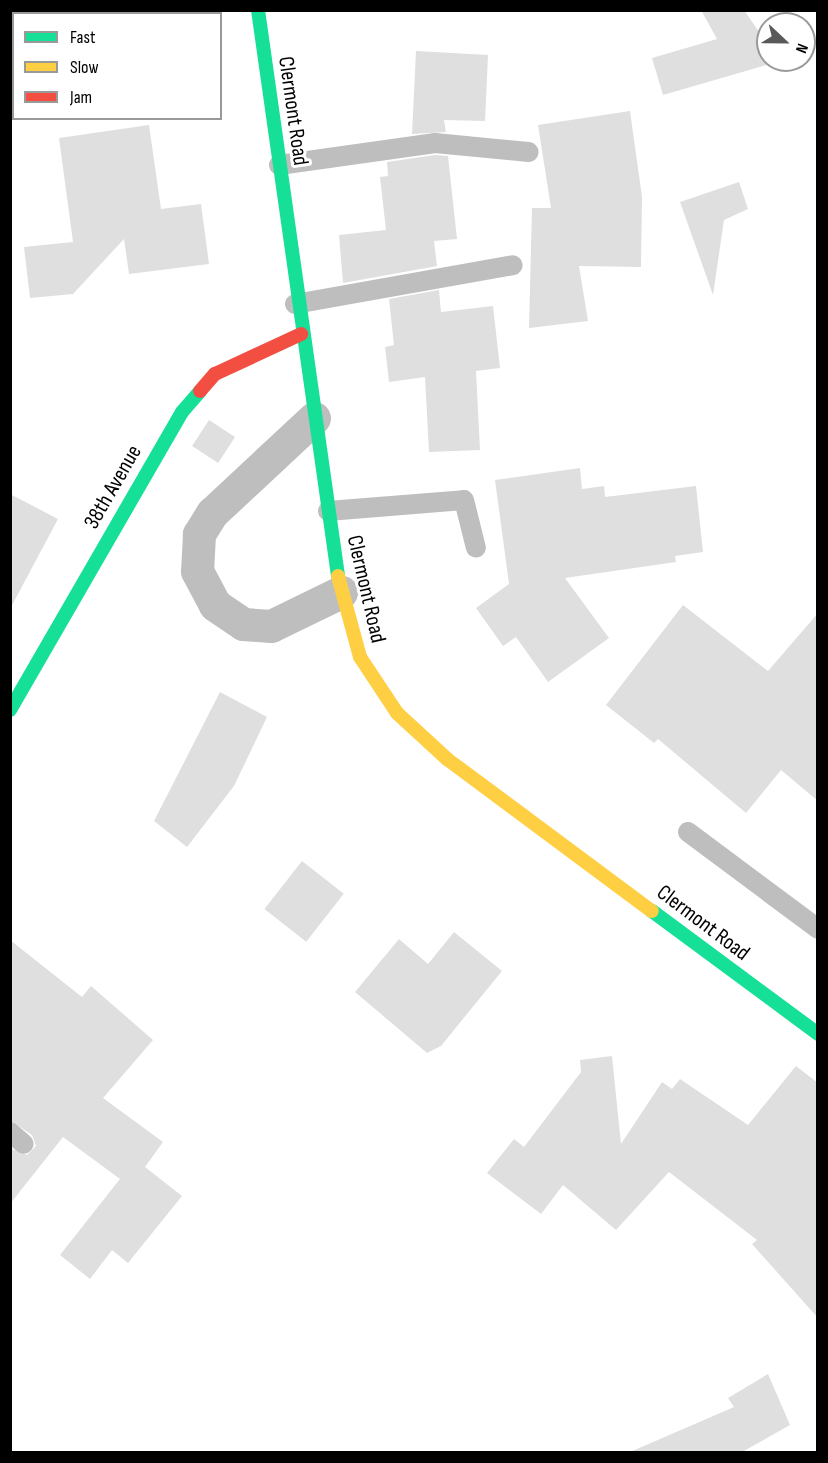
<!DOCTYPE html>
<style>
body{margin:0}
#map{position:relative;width:828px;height:1463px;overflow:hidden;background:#fff;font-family:"Sofia Sans Condensed",sans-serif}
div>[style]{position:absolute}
.building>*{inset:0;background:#dfdfdf;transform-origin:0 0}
.lane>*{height:20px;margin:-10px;padding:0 10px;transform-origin:10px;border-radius:10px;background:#bebebe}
.street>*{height:33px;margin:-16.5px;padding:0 16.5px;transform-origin:16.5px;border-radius:16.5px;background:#bebebe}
.fast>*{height:14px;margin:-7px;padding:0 7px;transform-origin:7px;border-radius:7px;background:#16e098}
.slow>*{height:14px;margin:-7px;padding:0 7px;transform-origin:7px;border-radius:7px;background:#ffcf43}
.jam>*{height:14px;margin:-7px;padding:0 7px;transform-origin:7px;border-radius:7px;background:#f24e42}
span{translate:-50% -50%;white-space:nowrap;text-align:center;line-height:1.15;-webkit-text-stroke:6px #fff;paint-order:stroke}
.street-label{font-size:22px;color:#000}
.frame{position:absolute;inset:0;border:12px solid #000;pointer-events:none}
.legend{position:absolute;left:12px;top:12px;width:210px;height:108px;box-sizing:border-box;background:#fff;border:2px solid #999;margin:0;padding:8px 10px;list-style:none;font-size:18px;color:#000}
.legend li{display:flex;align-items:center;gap:12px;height:30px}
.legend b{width:30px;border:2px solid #999}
.north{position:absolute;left:756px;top:12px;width:60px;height:60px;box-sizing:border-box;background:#fff;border:2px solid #999;border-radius:50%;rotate:112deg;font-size:16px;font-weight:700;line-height:24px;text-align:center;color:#000}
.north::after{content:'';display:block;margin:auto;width:21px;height:27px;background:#595959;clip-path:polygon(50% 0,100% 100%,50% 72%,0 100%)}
</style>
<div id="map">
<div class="building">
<div style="clip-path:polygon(701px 10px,744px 10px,768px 45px,768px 60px,780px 61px,663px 95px,652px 58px,717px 39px)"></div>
<div style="clip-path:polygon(416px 51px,488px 55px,485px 121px,444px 120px,446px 132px,412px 134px)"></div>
<div style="clip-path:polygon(630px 111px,642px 197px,641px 267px,579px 266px,588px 321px,529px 328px,532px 208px,551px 208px,538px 125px)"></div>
<div style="clip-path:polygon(149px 125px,161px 209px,201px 204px,209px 264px,129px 274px,124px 239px,73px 294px,30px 298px,24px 247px,73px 242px,59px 138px)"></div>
<div style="clip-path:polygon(435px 155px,448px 156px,457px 239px,434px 241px,437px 266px,343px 283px,339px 235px,386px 230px,380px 177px,388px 176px,387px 162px)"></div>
<div style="clip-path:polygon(739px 182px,748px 209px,724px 220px,713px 295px,680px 202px)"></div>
<div style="clip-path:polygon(439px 290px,441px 312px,493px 306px,500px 368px,476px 371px,480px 450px,429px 452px,425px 377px,389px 382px,385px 347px,394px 345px,389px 299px)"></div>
<div style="left:209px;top:420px;width:31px;height:31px;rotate:33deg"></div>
<div style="clip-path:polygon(580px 468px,582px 489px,604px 486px,605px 497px,696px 486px,703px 552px,675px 556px,676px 562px,565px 578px,609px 638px,548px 682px,516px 637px,503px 646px,476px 608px,509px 584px,495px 480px)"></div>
<div style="clip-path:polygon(10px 494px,58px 519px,10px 609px)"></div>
<div style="clip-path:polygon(683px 605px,768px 671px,818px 613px,818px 801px,781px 770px,746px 813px,658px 739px,654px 743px,606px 705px)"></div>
<div style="clip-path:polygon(220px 692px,267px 717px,234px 786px,187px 847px,154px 821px)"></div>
<div style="left:302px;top:861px;width:53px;height:61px;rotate:38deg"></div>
<div style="clip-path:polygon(454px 932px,502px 971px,441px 1046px,427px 1053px,355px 992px,399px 939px,428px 964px)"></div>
<div style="clip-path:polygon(10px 940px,82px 997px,91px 986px,153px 1040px,103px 1098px,163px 1142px,145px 1167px,182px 1196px,128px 1263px,112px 1250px,90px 1279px,60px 1255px,120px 1179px,63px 1137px,10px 1204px,10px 1148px,27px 1155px,36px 1146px,32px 1135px,10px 1120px)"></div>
<div style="clip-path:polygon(612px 1056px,621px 1144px,662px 1082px,672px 1089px,680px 1079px,748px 1125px,796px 1066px,818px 1083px,818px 1318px,752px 1244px,757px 1240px,669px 1172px,616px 1230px,563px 1185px,541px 1214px,487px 1173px,514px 1139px,524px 1147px,581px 1072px,580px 1060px)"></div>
<div style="clip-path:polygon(768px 1374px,790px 1425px,742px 1452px,630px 1452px,734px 1407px,728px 1398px)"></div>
</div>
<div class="lane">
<div style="left:279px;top:165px;width:158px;rotate:-8deg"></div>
<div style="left:435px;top:143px;width:94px;rotate:5.5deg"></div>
<div style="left:295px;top:304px;width:221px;rotate:-10.1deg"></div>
<div style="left:328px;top:511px;width:136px;rotate:-4.6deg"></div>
<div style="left:464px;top:500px;width:49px;rotate:76deg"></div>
<div style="left:688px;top:832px;width:162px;rotate:36.7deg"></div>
<div style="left:10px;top:1132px;width:18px;rotate:41deg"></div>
</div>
<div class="street">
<div style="left:314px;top:418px;width:139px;rotate:137deg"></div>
<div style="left:212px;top:513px;width:25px;rotate:122deg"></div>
<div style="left:199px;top:534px;width:37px;rotate:93deg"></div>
<div style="left:197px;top:571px;width:38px;rotate:62deg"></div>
<div style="left:215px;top:605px;width:34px;rotate:34deg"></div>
<div style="left:243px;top:624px;width:28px;rotate:4deg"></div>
<div style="left:271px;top:626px;width:78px;rotate:-25.9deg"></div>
</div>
<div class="fast">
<div style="left:258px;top:10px;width:572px;rotate:81.95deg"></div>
<div style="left:10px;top:710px;width:344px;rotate:-60deg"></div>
<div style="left:182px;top:412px;width:28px;rotate:-49deg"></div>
<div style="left:652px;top:911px;width:207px;rotate:36.5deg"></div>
</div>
<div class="slow">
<div style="left:338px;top:576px;width:84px;rotate:74.8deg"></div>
<div style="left:360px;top:657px;width:67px;rotate:56.5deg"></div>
<div style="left:397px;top:713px;width:68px;rotate:42.6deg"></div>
<div style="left:447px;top:759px;width:255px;rotate:36.6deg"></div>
</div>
<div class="jam">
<div style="left:200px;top:391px;width:23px;rotate:-49deg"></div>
<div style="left:215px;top:374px;width:95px;rotate:-24.9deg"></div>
</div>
<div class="street-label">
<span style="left:293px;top:111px;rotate:82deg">Clermont Road</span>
<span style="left:113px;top:487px;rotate:-60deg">38th Avenue</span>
<span style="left:366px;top:589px;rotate:77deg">Clermont Road</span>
<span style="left:703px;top:923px;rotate:37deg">Clermont Road</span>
</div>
<div class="frame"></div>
<ul class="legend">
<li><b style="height:8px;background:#16e098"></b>Fast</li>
<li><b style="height:8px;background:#ffcf43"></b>Slow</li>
<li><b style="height:8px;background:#f24e42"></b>Jam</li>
</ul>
<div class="north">N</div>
</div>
